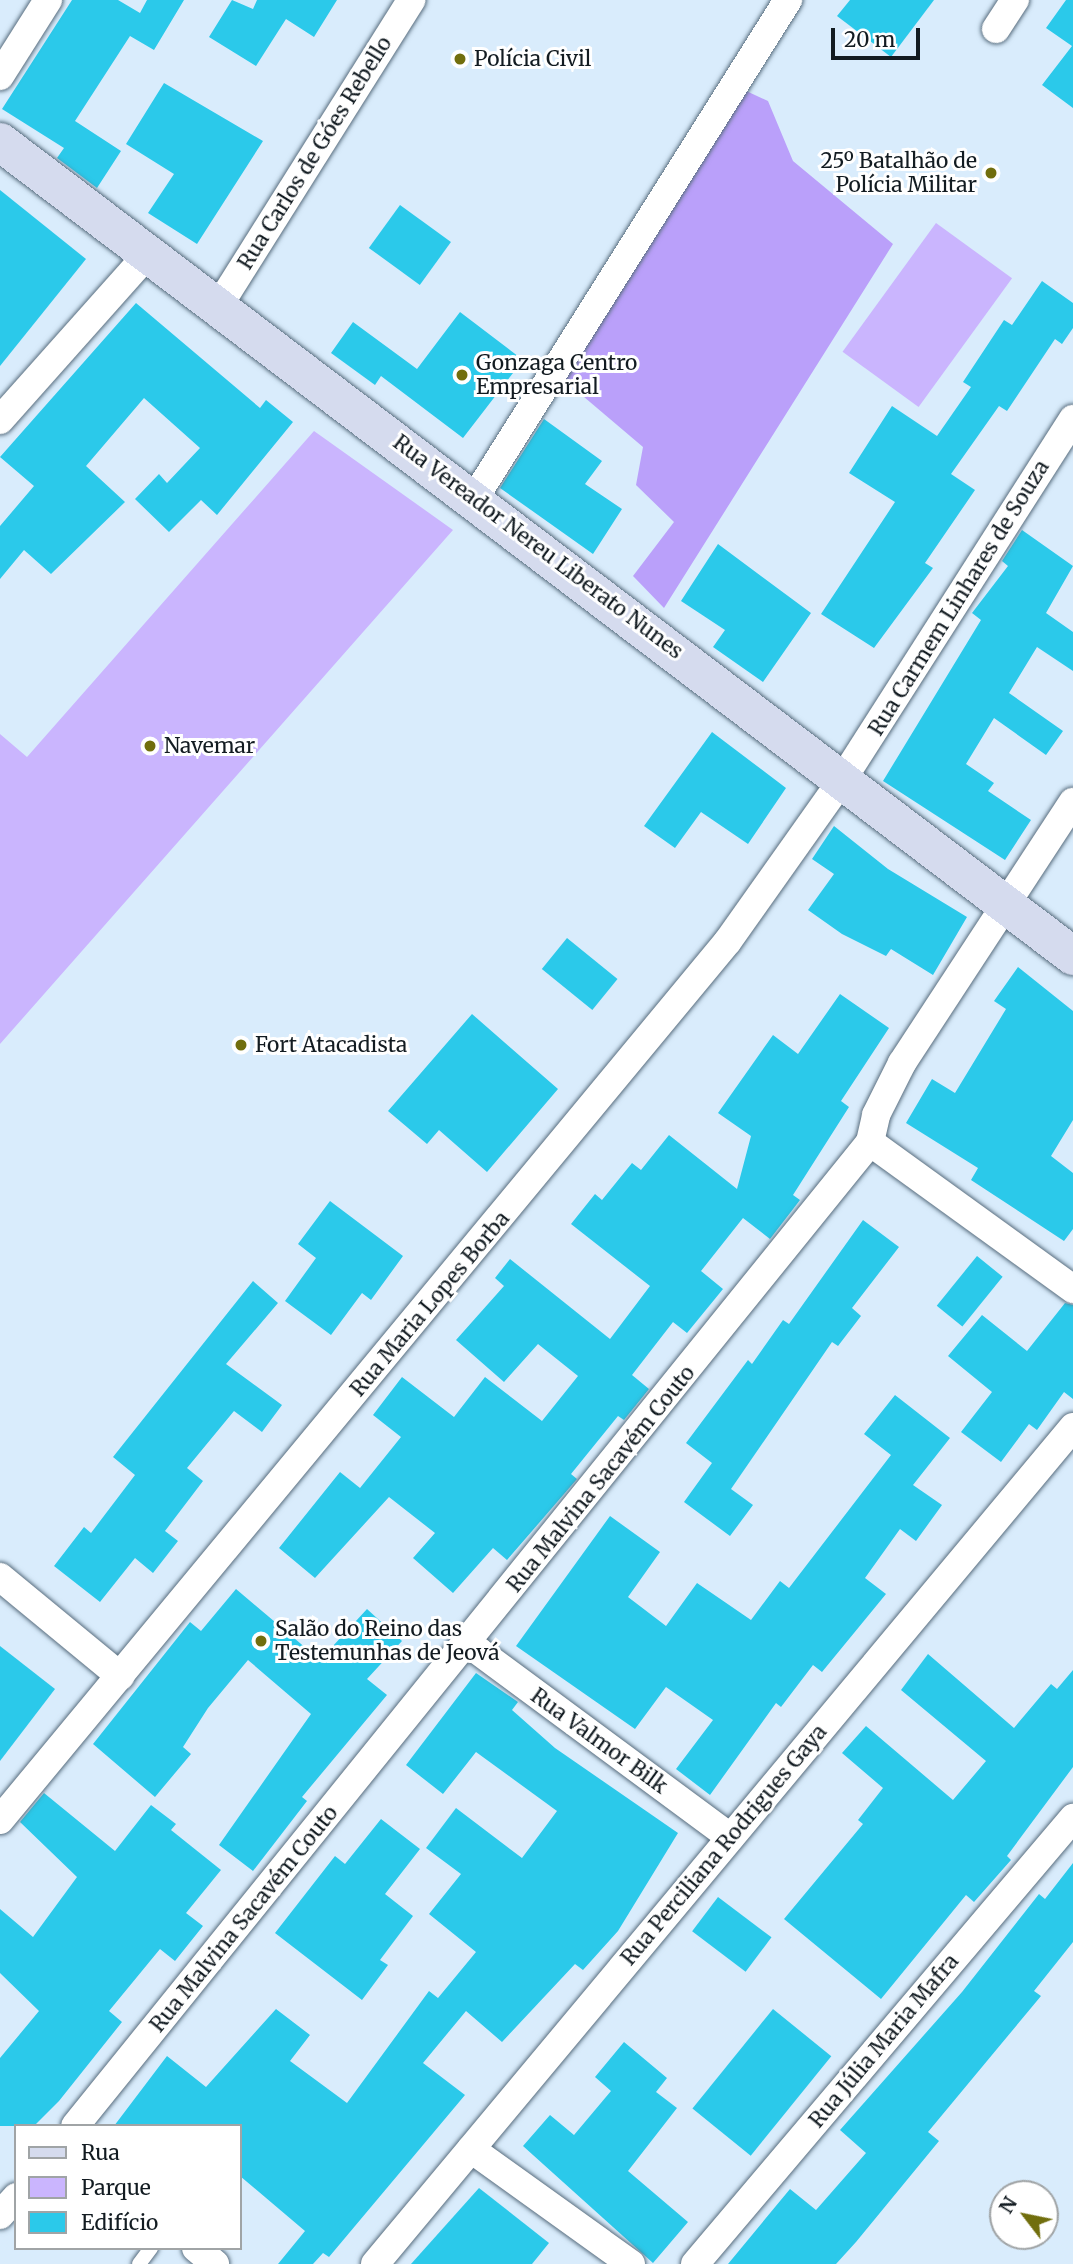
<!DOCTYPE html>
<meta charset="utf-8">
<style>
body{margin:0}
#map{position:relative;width:1073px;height:2264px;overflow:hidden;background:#d9ecfc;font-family:Merriweather,serif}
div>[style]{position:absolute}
.green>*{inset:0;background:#cab5fe;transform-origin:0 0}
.forest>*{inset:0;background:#baa0fa}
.building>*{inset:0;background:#2bc9ea;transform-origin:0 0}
.roads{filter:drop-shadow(0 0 2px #586d7e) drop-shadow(0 0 2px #586d7e)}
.lane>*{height:14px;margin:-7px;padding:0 7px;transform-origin:7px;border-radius:7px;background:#fff}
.street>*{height:28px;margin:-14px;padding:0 14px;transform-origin:14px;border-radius:14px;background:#fff}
.secondary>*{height:38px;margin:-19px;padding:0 19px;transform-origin:19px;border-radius:19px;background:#d5dbee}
.dots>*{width:19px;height:19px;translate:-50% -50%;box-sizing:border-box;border:4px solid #fff;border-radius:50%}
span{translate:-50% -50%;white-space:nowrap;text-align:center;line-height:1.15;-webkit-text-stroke:6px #fff;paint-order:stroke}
.poi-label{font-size:21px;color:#121b21}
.left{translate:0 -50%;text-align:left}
.right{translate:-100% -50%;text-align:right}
.street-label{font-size:21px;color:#121b21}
.legend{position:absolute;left:14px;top:2124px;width:228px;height:126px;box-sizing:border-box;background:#fff;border:2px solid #a0a4a6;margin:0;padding:9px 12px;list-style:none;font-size:21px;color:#121b21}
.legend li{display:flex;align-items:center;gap:14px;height:35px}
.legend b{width:35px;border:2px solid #a0a4a6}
.north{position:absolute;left:989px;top:2180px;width:70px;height:70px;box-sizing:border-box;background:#fff;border:2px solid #a0a4a6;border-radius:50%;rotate:302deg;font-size:19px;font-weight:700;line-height:28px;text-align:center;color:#121b21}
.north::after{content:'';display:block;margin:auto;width:24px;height:32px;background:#716e0d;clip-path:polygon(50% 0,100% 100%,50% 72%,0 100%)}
.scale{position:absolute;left:831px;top:28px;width:89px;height:32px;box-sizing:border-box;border:4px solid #121b21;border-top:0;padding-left:9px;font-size:21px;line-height:24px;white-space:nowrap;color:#121b21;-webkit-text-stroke:5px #fff;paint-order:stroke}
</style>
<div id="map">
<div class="green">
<div style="left:936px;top:223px;width:94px;height:159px;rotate:36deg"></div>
<div style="clip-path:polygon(314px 431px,453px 530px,0 1044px,0 734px,27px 757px)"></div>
</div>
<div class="forest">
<div style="clip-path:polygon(742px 89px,768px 101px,793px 161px,893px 244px,664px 608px,633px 576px,674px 522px,636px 485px,643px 447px,564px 380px)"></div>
</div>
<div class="building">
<div style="clip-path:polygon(72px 0,118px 0,140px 13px,147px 0,184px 0,154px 50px,130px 36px,75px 121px,121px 151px,97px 188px,57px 158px,64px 148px,2px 109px)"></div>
<div style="clip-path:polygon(232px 0,253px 9px,257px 0,337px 0,314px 37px,286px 19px,256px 66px,209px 37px)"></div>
<div style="clip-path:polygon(850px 0,934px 0,891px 57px,837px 16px)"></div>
<div style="clip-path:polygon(1066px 0,1073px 0,1073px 108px,1042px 85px,1072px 46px,1046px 28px)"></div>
<div style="clip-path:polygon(164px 83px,263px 141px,197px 244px,148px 213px,174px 174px,126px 144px)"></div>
<div style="clip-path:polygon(0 190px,86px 259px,0 366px)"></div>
<div style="left:400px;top:205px;width:63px;height:53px;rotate:36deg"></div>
<div style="clip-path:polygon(1042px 281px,1073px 303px,1073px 328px,1062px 344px,1055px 339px,1007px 411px,999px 406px,951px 474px,975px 490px,925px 563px,933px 568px,874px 648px,821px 614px,895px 502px,849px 473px,892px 406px,937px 436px,971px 387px,963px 382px,1004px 320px,1012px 325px)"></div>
<div style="clip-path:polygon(136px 303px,260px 408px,266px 400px,293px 422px,217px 515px,201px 500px,169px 532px,135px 499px,159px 474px,167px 483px,200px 448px,144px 398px,86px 466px,125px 502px,51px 574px,24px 550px,0 579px,0 526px,34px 486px,0 457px)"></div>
<div style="clip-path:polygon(460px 312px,523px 360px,463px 438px,381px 376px,375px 385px,331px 353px,353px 322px,417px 369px)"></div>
<div style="clip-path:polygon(544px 419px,602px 461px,585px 484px,622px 509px,593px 554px,500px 488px)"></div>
<div style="clip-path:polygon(1022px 530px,1073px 566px,1046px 613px,1073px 632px,1073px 671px,1037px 647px,1009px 693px,1063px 731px,1046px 755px,994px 718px,966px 764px,994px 783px,988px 791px,1031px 820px,1005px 860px,883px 781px,981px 620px,972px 613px,1008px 566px,1002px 561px)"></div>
<div style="clip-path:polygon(718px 544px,811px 613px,763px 682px,713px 647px,725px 630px,681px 601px)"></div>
<div style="clip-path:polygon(712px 732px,786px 788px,748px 844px,701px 812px,675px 848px,644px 826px)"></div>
<div style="clip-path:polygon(834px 826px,888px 869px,967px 917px,933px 975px,891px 949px,886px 956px,842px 934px,808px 910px,834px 874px,812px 859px)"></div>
<div style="left:567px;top:938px;width:65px;height:40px;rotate:39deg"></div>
<div style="clip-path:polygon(1018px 967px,1073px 1011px,1073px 1120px,1051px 1156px,1073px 1173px,1073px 1229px,1064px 1241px,971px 1180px,978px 1168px,906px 1123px,932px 1079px,955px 1093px,1006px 1009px,994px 1001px)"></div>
<div style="clip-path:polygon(840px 994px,889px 1028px,841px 1101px,849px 1107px,793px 1195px,800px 1200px,770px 1239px,743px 1218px,701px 1271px,723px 1289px,687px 1333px,673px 1322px,632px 1375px,649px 1389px,624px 1420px,618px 1416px,571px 1474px,577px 1479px,507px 1560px,493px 1548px,453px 1593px,413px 1558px,435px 1533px,389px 1497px,315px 1578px,279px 1548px,340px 1472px,360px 1488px,401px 1437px,373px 1415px,402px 1377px,454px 1417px,485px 1377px,542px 1421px,578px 1376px,538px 1344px,504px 1382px,456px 1340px,504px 1286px,495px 1278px,510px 1259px,610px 1339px,650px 1286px,571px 1224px,595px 1194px,602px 1200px,632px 1163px,641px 1170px,669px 1135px,737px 1189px,751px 1136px,718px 1113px,773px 1035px,798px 1054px)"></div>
<div style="clip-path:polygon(472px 1014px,558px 1089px,487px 1172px,439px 1130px,427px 1144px,388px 1111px)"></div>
<div style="clip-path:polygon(330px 1201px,403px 1256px,371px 1300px,362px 1293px,331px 1335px,285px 1301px,316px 1258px,298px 1244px)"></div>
<div style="clip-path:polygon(863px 1220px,899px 1247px,852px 1308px,861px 1316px,838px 1346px,832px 1342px,731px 1489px,753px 1505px,730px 1536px,684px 1502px,712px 1463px,686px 1443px,748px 1360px,752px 1364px,783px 1320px,789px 1324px)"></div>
<div style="left:977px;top:1256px;width:33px;height:64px;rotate:39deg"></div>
<div style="clip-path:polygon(253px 1281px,278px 1303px,226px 1364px,282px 1405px,262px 1432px,234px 1411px,187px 1468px,203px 1481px,165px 1531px,178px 1541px,153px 1573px,135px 1558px,100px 1602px,54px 1566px,84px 1527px,91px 1533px,135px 1475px,113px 1457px)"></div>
<div style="clip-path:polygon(1065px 1303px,1073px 1305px,1073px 1399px,1064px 1392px,1037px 1430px,1029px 1424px,1001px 1462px,961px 1432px,992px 1392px,948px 1356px,982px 1315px,1027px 1351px)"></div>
<div style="clip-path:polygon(895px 1395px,950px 1438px,913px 1485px,942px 1505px,916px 1541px,900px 1529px,865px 1578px,886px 1594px,822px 1672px,813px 1665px,781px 1707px,776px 1703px,710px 1795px,676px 1769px,713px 1720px,666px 1687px,635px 1729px,516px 1646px,610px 1516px,660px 1552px,628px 1597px,666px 1626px,697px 1583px,751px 1620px,780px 1581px,789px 1588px,891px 1455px,864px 1434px)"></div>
<div style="clip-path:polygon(236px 1589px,320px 1660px,367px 1609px,402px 1641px,367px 1679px,387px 1695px,302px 1797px,307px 1801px,253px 1871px,219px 1845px,311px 1714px,248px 1660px,208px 1708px,183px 1747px,191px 1754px,155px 1797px,93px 1744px,190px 1622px,201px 1631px)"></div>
<div style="clip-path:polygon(0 1646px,55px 1689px,0 1761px)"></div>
<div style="clip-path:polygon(928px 1654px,1014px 1728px,1051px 1684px,1057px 1689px,1073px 1670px,1073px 1767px,1007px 1856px,1011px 1860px,974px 1902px,966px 1895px,881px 1999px,784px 1919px,863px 1824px,858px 1820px,883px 1788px,842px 1753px,866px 1726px,953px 1800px,986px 1761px,901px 1690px)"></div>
<div style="clip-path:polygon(476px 1673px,518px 1702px,512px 1710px,555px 1748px,678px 1833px,618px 1931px,583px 1970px,575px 1964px,502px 2042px,466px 2011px,423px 2063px,465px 2095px,329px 2257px,323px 2253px,313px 2264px,278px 2264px,305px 2231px,240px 2176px,240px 2126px,114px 2126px,167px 2056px,206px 2087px,276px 2009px,310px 2035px,290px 2061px,347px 2103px,429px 1991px,438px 1998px,476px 1952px,429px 1914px,461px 1874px,426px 1848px,456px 1808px,522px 1858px,557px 1811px,476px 1752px,443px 1794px,406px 1765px)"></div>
<div style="clip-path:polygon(44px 1793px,115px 1851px,151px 1805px,176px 1824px,171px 1830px,221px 1870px,186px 1913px,203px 1926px,175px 1961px,160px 1949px,109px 2011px,122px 2022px,59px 2101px,34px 2126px,0 2126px,0 2058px,39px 2011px,0 1973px,0 1909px,33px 1937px,77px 1877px,20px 1822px)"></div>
<div style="clip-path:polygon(381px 1819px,420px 1849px,385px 1894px,413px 1916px,380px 1960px,388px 1965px,362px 2000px,275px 1933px,335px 1856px,345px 1864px)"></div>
<div style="clip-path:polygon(1073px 1863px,1073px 1942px,1034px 1991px,1041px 1996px,928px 2132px,939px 2141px,856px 2242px,836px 2264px,728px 2264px,790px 2189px,816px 2210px,866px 2153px,840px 2130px,962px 1992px,1039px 1894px,1045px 1899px)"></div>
<div style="left:718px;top:1897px;width:67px;height:43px;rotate:37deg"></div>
<div style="left:773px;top:2009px;width:75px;height:128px;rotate:39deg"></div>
<div style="clip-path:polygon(624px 2042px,667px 2078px,656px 2092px,677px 2108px,628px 2171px,688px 2222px,653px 2263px,523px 2146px,550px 2115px,574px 2135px,611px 2091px,595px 2077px)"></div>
<div style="clip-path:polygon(479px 2188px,549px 2243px,532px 2264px,411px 2264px)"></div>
</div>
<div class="roads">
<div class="lane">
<div style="left:139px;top:2264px;width:20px;rotate:-53deg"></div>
</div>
<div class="street">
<div style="left:996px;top:29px;width:35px;rotate:-57deg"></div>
<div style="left:0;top:76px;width:90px;rotate:-57.7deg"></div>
<div style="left:218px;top:307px;width:363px;rotate:-57.8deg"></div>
<div style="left:0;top:420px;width:222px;rotate:-48.3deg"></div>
<div style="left:474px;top:499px;width:590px;rotate:-57.82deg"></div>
<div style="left:870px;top:1142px;width:251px;rotate:35.9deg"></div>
<div style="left:0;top:1577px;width:156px;rotate:39.5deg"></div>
<div style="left:469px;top:1644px;width:325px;rotate:36.5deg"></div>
<div style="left:0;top:1820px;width:1141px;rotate:-50.37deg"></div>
<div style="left:728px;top:941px;width:201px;rotate:-54.7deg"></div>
<div style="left:844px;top:777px;width:425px;rotate:-57.4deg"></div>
<div style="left:75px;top:2126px;width:1265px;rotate:-51.06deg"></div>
<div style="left:870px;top:1142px;width:28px;rotate:-77deg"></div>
<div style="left:876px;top:1115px;width:58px;rotate:-63.4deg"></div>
<div style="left:902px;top:1063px;width:312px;rotate:-56.8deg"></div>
<div style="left:471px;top:2149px;width:197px;rotate:35.7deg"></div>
<div style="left:0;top:2215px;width:24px;rotate:-48deg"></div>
<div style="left:196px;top:2248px;width:25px;rotate:40deg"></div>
<div style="left:375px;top:2264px;width:1090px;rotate:-50.17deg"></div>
<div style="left:695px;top:2264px;width:585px;rotate:-49.72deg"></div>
</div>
<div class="secondary">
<div style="left:0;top:142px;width:1347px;rotate:37.18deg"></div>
</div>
</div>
<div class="dots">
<div style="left:460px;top:59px;background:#716e0d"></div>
<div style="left:991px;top:173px;background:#716e0d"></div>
<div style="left:462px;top:375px;background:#716e0d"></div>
<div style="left:150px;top:746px;background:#716e0d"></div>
<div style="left:241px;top:1045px;background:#716e0d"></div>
<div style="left:261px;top:1641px;background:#716e0d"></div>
</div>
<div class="poi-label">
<span class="left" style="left:474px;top:59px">Polícia Civil</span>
<span class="right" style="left:977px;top:173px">25º Batalhão de<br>Polícia Militar</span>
<span class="left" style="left:476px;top:375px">Gonzaga Centro<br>Empresarial</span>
<span class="left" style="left:164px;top:746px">Navemar</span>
<span class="left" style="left:255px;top:1045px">Fort Atacadista</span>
<span class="left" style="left:275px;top:1641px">Salão do Reino das<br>Testemunhas de Jeová</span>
</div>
<div class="street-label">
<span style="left:315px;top:153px;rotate:-58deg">Rua Carlos de Góes Rebello</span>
<span style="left:538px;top:547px;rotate:37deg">Rua Vereador Nereu Liberato Nunes</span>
<span style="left:959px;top:598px;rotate:-58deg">Rua Carmem Linhares de Souza</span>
<span style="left:430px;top:1304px;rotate:-50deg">Rua Maria Lopes Borba</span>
<span style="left:601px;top:1479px;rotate:-51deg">Rua Malvina Sacavém Couto</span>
<span style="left:599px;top:1741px;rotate:36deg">Rua Valmor Bilk</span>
<span style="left:724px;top:1845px;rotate:-50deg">Rua Perciliana Rodrigues Gaya</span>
<span style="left:244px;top:1919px;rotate:-51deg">Rua Malvina Sacavém Couto</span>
<span style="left:884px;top:2041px;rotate:-50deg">Rua Júlia Maria Mafra</span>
</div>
<ul class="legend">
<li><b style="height:9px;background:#d5dbee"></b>Rua</li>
<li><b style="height:19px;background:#cab5fe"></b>Parque</li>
<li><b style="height:19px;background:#2bc9ea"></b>Edifício</li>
</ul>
<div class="north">N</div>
<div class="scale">20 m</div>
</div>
